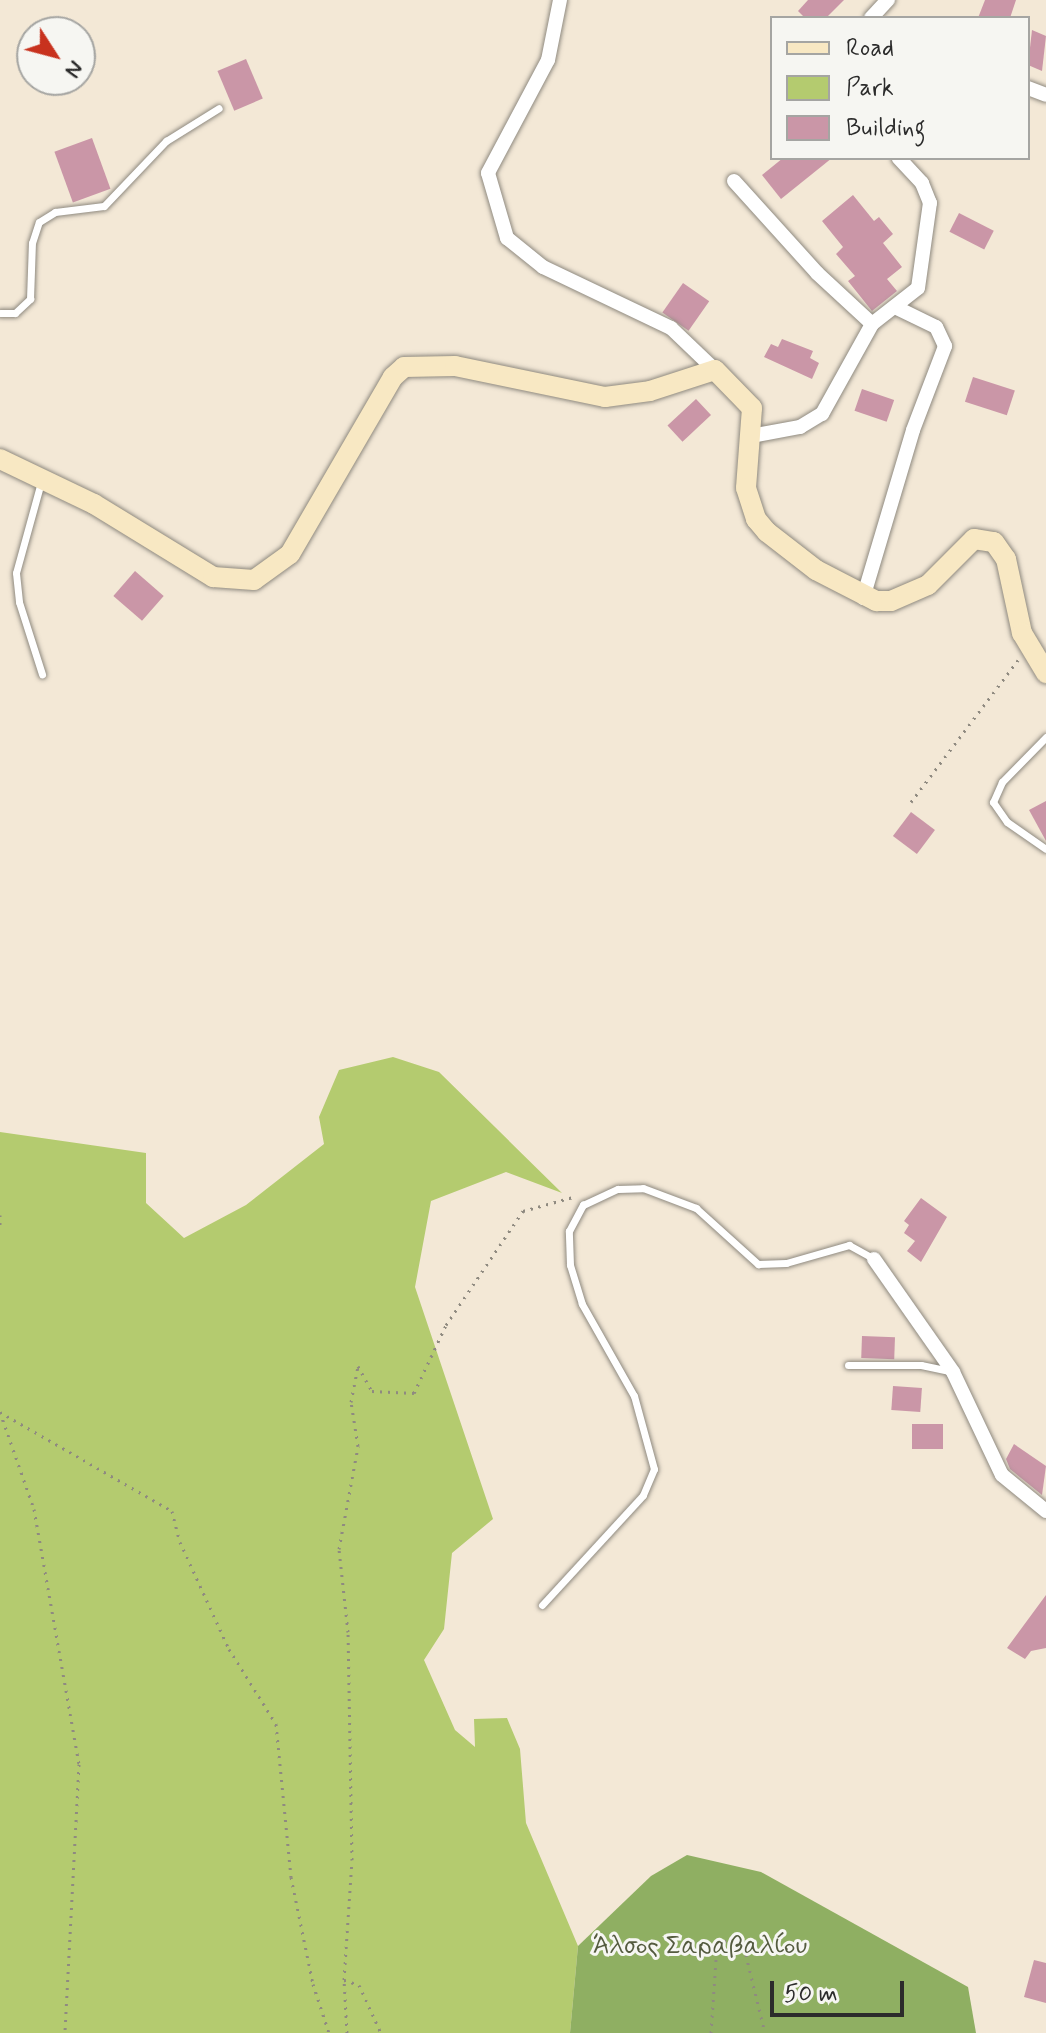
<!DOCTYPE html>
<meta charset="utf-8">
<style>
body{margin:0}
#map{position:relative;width:1046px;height:2033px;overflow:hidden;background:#f3e8d6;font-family:Mynerve,sans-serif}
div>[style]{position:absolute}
.green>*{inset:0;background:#b4cb6f}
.forest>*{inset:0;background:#8faf62}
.building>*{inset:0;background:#ca96a7;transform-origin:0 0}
.path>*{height:3px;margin-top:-1.5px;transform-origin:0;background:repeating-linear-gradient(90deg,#8f8a80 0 2px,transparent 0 8px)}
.roads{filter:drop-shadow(0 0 2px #8f8a80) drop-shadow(0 0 2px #8f8a80)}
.lane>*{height:7px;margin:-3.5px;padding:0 3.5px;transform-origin:3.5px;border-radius:3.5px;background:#fff}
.street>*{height:14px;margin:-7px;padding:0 7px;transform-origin:7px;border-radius:7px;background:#fff}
.secondary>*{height:20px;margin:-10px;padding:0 10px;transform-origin:10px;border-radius:10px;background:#f8e8c3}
span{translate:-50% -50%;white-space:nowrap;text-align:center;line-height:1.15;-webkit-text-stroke:6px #f6f6f2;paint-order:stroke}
.park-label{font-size:26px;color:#545b3f}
.legend{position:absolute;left:770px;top:16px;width:260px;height:144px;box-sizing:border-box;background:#f6f6f2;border:2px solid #a5a5a2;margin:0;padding:10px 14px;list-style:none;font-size:24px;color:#2b2b2b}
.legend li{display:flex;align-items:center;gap:16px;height:40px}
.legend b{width:40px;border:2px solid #a5a5a2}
.north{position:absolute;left:16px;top:16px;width:80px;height:80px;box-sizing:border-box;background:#f6f6f2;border:2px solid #a5a5a2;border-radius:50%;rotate:126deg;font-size:22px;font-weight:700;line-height:32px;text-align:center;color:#2b2b2b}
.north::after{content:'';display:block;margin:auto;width:28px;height:36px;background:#c8321e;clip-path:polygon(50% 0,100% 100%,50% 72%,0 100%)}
.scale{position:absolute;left:770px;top:1981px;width:134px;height:36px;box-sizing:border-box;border:4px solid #2b2b2b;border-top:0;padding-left:10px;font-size:24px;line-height:28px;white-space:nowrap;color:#2b2b2b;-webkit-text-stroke:6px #f6f6f2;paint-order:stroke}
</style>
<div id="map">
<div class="green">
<div style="clip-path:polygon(393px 1057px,439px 1072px,562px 1193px,506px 1172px,431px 1201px,415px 1287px,493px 1519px,452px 1553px,444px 1629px,424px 1660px,455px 1730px,475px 1747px,474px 1719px,507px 1718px,520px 1749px,526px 1823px,578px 1946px,570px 2033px,0 2033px,0 1132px,146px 1153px,146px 1203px,184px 1238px,246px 1205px,324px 1144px,319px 1117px,339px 1070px)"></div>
</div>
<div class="forest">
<div style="clip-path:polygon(687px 1855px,761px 1872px,968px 1987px,976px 2033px,570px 2033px,578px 1946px,651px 1876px)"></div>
</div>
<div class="building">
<div style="clip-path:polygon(808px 0,844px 0,826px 18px,805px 18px,798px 11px)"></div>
<div style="clip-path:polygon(985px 0,1016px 0,1010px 18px,978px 18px)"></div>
<div style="clip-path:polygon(1032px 30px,1046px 36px,1042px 71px,1028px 65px)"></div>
<div style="left:246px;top:59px;width:43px;height:31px;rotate:67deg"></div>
<div style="left:92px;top:138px;width:54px;height:40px;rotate:70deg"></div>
<div style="clip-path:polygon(783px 158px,832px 158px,781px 199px,762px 175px)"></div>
<div style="clip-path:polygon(853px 195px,874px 221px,879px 217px,893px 234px,883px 243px,902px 267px,887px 279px,897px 291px,872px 311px,848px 281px,855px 276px,836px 254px,843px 247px,822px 221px)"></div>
<div style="left:959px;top:213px;width:39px;height:21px;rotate:27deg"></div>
<div style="left:683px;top:283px;width:32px;height:36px;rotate:35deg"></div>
<div style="clip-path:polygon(782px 339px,813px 351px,810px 358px,819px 363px,812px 379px,764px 357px,771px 344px,778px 347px)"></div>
<div style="left:973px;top:377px;width:44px;height:26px;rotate:18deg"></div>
<div style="left:862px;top:389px;width:34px;height:23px;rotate:19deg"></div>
<div style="left:696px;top:399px;width:22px;height:39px;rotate:47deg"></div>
<div style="left:135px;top:571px;width:38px;height:33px;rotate:41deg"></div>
<div style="clip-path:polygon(1046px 801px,1046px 841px,1029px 810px)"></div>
<div style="left:911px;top:812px;width:30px;height:30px;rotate:37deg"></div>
<div style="clip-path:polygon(921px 1198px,947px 1217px,921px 1262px,907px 1251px,915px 1241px,904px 1233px,909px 1225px,904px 1221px)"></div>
<div style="left:862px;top:1336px;width:33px;height:22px;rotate:2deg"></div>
<div style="left:893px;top:1386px;width:29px;height:24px;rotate:4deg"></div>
<div style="left:912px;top:1424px;width:31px;height:25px"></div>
<div style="clip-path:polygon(1014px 1444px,1046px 1466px,1042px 1495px,1010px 1469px,1006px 1459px)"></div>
<div style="clip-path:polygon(1046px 1595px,1046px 1648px,1031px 1651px,1025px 1659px,1007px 1648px)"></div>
<div style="clip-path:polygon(1034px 1960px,1046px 1963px,1046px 2003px,1024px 1997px)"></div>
</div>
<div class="path">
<div style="left:911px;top:802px;width:178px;rotate:-53deg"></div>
<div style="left:0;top:1215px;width:15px;rotate:90deg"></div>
<div style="left:0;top:1412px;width:198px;rotate:29.9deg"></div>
<div style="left:172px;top:1511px;width:32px;rotate:76deg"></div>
<div style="left:180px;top:1542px;width:118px;rotate:65.4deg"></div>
<div style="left:229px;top:1649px;width:89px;rotate:57.9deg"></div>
<div style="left:276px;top:1724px;width:154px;rotate:84.4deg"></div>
<div style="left:291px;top:1877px;width:109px;rotate:78.4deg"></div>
<div style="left:313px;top:1984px;width:52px;rotate:71.9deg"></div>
<div style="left:0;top:1412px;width:103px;rotate:70.7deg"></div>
<div style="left:34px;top:1509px;width:259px;rotate:80deg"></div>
<div style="left:79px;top:1764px;width:269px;rotate:93deg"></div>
<div style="left:344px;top:1980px;width:120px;rotate:-86.2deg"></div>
<div style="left:352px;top:1860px;width:228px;rotate:-91deg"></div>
<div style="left:348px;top:1632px;width:83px;rotate:-96.2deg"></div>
<div style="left:339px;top:1549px;width:105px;rotate:-79.5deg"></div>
<div style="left:358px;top:1446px;width:45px;rotate:-99deg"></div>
<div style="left:351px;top:1402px;width:37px;rotate:-79deg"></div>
<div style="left:358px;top:1366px;width:29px;rotate:61deg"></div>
<div style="left:372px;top:1391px;width:42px;rotate:2.7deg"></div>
<div style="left:414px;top:1393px;width:75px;rotate:-64.8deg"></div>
<div style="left:446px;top:1325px;width:138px;rotate:-56deg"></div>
<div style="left:523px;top:1211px;width:52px;rotate:-15.6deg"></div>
<div style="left:347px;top:2033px;width:53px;rotate:-93.2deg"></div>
<div style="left:344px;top:1980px;width:16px;rotate:18deg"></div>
<div style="left:359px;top:1985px;width:53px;rotate:65.4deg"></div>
<div style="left:711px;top:2033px;width:88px;rotate:-86.1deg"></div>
<div style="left:717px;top:1945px;width:17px;rotate:-25deg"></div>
<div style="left:732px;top:1938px;width:15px;rotate:37deg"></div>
<div style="left:744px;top:1947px;width:89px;rotate:76.3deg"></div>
</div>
<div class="roads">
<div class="lane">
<div style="left:0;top:313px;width:15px"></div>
<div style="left:15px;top:313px;width:21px;rotate:-43deg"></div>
<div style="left:30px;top:299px;width:56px;rotate:-88deg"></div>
<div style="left:32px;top:243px;width:22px;rotate:-72deg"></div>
<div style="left:39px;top:222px;width:19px;rotate:-32deg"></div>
<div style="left:55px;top:212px;width:49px;rotate:-7deg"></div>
<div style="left:104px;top:206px;width:90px;rotate:-46.4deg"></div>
<div style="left:166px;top:141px;width:62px;rotate:-31.9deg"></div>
<div style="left:41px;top:482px;width:94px;rotate:105.4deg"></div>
<div style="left:16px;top:573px;width:29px;rotate:84deg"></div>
<div style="left:19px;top:602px;width:76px;rotate:72.3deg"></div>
<div style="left:1046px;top:737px;width:63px;rotate:134.4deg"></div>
<div style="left:1002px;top:782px;width:22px;rotate:114deg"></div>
<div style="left:993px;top:802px;width:24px;rotate:55deg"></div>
<div style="left:1007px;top:822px;width:47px;rotate:34.7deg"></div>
<div style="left:848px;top:1365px;width:73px"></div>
<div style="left:921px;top:1365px;width:29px;rotate:12deg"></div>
<div style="left:542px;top:1605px;width:149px;rotate:-47.4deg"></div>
<div style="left:643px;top:1495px;width:28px;rotate:-67deg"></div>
<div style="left:654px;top:1469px;width:76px;rotate:-105.3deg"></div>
<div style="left:634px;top:1396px;width:106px;rotate:-119.5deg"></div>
<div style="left:582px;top:1304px;width:41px;rotate:-107.1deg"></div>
<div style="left:570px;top:1265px;width:34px;rotate:-92deg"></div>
<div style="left:569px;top:1231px;width:30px;rotate:-62deg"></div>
<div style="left:583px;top:1205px;width:38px;rotate:-25deg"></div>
<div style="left:618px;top:1189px;width:25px;rotate:-2deg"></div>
<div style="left:643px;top:1188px;width:57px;rotate:20.7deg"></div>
<div style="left:696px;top:1208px;width:84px;rotate:42.1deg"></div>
<div style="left:758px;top:1264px;width:28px;rotate:-2deg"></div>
<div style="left:786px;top:1263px;width:66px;rotate:-15.9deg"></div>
<div style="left:849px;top:1245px;width:29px;rotate:29deg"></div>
</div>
<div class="street">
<div style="left:560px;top:0;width:61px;rotate:101.3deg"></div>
<div style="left:548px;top:60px;width:128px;rotate:118deg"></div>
<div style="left:488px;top:173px;width:68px;rotate:73.7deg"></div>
<div style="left:507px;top:238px;width:46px;rotate:38.9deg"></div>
<div style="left:543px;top:267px;width:142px;rotate:25.5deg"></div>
<div style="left:671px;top:328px;width:61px;rotate:43.7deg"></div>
<div style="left:871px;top:18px;width:25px;rotate:-47deg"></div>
<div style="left:1028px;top:88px;width:19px;rotate:21deg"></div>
<div style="left:734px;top:181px;width:124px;rotate:47.9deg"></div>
<div style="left:817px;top:273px;width:75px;rotate:42.8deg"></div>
<div style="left:751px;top:436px;width:50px;rotate:-10.4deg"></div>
<div style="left:800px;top:427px;width:26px;rotate:-31deg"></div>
<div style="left:822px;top:414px;width:103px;rotate:-60.9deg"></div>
<div style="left:872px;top:324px;width:58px;rotate:-38deg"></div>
<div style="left:918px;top:288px;width:86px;rotate:-82deg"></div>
<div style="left:930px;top:203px;width:22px;rotate:-112deg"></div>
<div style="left:922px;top:183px;width:34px;rotate:-133deg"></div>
<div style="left:863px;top:598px;width:175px;rotate:-73.4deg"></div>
<div style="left:913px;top:430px;width:90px;rotate:-69.1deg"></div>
<div style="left:945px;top:346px;width:21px;rotate:-115deg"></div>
<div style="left:936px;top:327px;width:46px;rotate:-154deg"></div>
<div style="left:874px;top:1259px;width:138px;rotate:55deg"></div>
<div style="left:953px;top:1372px;width:114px;rotate:64.6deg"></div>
<div style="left:1002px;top:1475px;width:57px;rotate:39.3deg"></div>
</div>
<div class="secondary">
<div style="left:0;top:459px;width:104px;rotate:25.6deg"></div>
<div style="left:94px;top:504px;width:140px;rotate:31.5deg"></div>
<div style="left:213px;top:577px;width:41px;rotate:4.2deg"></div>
<div style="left:254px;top:580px;width:44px;rotate:-35.8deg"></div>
<div style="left:290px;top:554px;width:205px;rotate:-59.8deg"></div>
<div style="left:393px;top:377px;width:15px;rotate:-42deg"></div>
<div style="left:404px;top:367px;width:51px;rotate:-1.1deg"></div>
<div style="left:455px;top:366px;width:153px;rotate:11.7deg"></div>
<div style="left:605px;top:397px;width:45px;rotate:-7.6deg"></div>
<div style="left:650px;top:391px;width:68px;rotate:-17.9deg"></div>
<div style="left:715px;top:370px;width:53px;rotate:45.8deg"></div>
<div style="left:752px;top:408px;width:80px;rotate:94.3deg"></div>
<div style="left:746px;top:488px;width:33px;rotate:72deg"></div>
<div style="left:756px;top:519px;width:17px;rotate:50deg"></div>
<div style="left:767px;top:532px;width:62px;rotate:37.8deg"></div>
<div style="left:816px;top:570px;width:68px;rotate:27.3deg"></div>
<div style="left:876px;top:601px;width:15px"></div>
<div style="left:891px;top:601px;width:40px;rotate:-23.4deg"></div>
<div style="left:928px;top:585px;width:65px;rotate:-45deg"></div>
<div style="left:974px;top:539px;width:20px;rotate:9deg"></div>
<div style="left:994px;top:542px;width:21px;rotate:55deg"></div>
<div style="left:1006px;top:559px;width:76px;rotate:77.8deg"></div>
<div style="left:1022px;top:633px;width:47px;rotate:59deg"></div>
</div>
</div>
<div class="park-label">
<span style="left:700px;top:1947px">Άλσος Σαραβαλίου</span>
</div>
<ul class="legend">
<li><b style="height:10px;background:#f8e8c3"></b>Road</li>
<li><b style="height:22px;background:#b4cb6f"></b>Park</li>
<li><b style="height:22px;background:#ca96a7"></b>Building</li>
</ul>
<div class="north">N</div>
<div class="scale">50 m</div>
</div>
